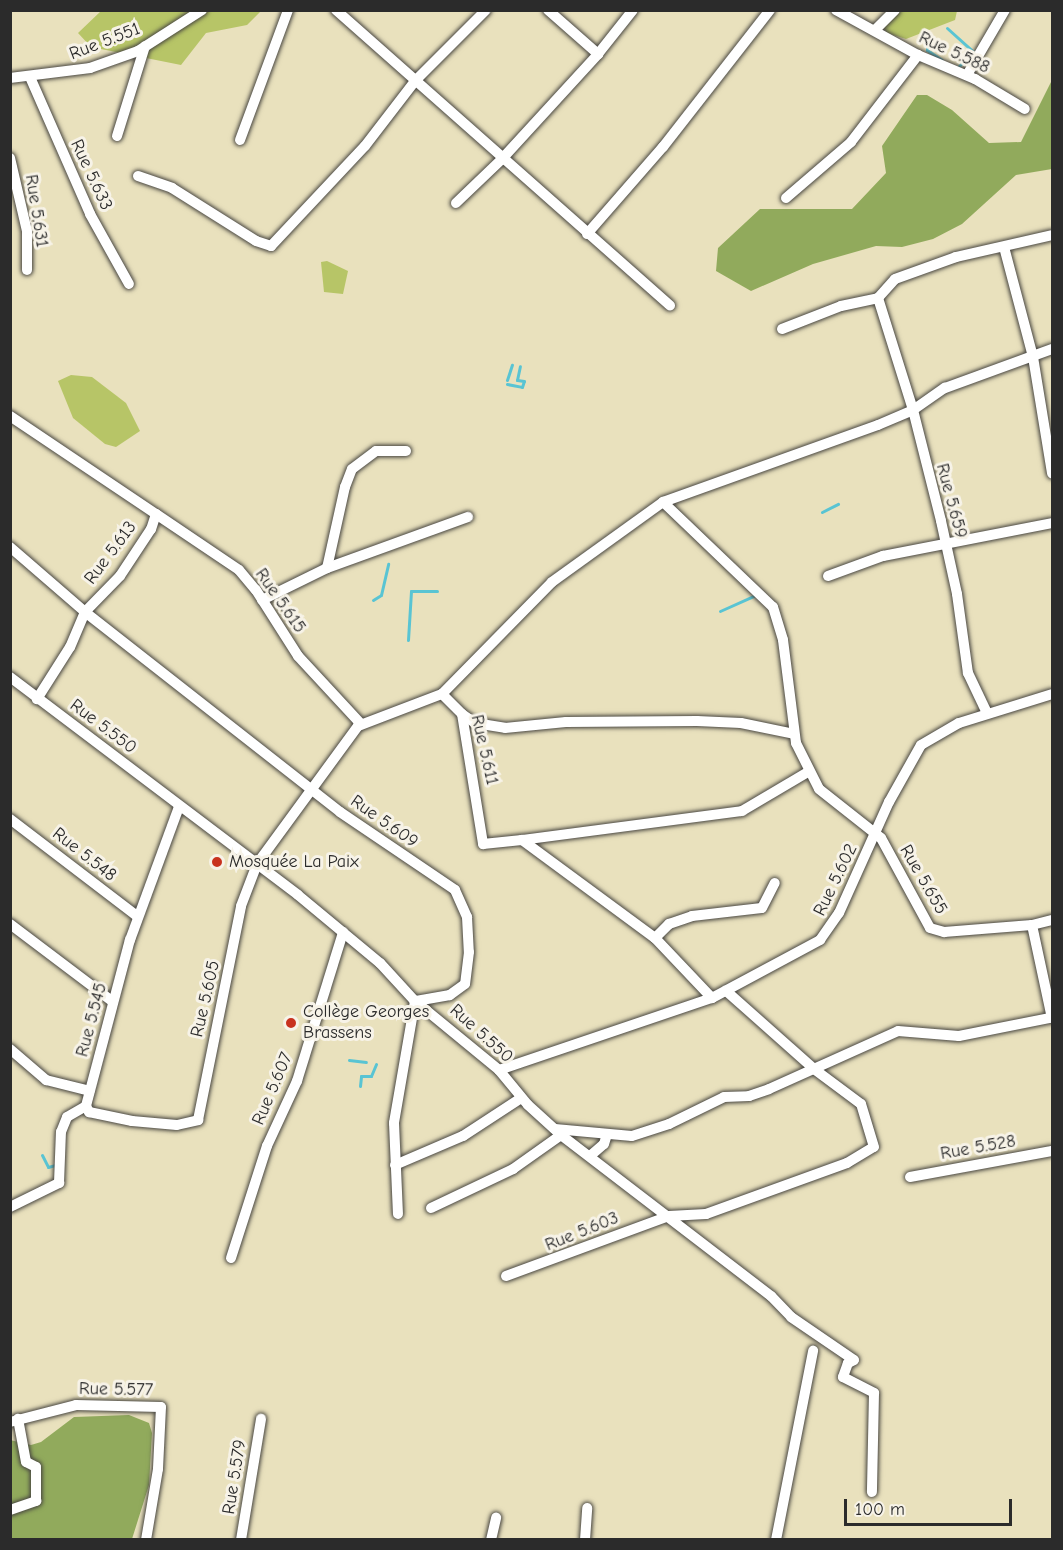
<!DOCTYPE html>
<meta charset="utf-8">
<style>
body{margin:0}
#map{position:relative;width:1063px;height:1550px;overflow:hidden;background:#e9e1bd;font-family:"Comic Neue",sans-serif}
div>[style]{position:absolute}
.green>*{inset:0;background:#b7c567}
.forest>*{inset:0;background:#91aa5c}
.stream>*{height:3px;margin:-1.5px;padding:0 1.5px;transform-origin:1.5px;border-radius:1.5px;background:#59c4d3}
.roads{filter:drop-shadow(0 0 2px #484641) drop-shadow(0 0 2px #484641)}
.minor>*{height:10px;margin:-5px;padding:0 5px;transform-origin:5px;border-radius:5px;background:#fff}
.dots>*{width:16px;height:16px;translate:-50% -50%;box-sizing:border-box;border:3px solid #f7f3e8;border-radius:50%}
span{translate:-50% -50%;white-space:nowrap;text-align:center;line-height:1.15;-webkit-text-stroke:6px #f7f3e8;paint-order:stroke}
.street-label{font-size:18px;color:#2b2b2b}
.poi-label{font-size:18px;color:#2b2b2b}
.left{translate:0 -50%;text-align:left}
.frame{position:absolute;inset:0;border:12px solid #2b2b2b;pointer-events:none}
.scale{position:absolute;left:844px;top:1499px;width:168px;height:27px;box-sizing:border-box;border:3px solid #2b2b2b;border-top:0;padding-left:8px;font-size:18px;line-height:21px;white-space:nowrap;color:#2b2b2b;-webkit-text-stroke:4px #f7f3e8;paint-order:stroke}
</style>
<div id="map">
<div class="green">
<div style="clip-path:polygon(101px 11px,261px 11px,247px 25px,206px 33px,181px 65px,91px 47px,78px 33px)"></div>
<div style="clip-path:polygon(886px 11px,957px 11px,955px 20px,906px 39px,887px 33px,879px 21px)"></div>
<div style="clip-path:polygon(327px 261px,348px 271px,343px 294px,324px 292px,321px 262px)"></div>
<div style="clip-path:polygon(71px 375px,92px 377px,126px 403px,140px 431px,116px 447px,105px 444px,73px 418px,58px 381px)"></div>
</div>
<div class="forest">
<div style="clip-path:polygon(1052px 80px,1052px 169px,1016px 175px,962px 224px,933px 239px,902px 247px,876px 246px,813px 264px,751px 291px,716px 271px,718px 248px,760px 209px,852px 209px,886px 173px,882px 146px,917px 95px,927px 95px,952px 110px,989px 143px,1021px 142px)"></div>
<div style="clip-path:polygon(129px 1415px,149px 1423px,152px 1433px,149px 1485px,132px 1539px,11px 1539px,10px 1440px,31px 1445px,41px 1442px,74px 1417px)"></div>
</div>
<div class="stream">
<div style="left:947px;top:28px;width:36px;rotate:42deg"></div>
<div style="left:974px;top:52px;width:22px;rotate:137deg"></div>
<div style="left:927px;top:37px;width:13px;rotate:90deg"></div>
<div style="left:927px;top:50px;width:18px;rotate:34deg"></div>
<div style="left:507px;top:380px;width:16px;rotate:-72deg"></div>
<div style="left:507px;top:384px;width:15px;rotate:11deg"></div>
<div style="left:522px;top:387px;width:6px;rotate:-72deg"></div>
<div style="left:524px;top:381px;width:7px;rotate:-172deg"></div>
<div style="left:517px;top:380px;width:14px;rotate:-78deg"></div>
<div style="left:822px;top:512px;width:18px;rotate:-27deg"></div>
<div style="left:373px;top:600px;width:9px;rotate:-32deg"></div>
<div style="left:381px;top:595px;width:32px;rotate:-77deg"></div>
<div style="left:720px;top:611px;width:37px;rotate:-24deg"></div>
<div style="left:408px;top:640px;width:49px;rotate:-86.5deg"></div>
<div style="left:411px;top:591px;width:26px"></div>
<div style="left:349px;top:1060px;width:17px;rotate:7deg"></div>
<div style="left:360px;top:1086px;width:10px;rotate:-84deg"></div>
<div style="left:361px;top:1076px;width:10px"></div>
<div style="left:371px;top:1076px;width:13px;rotate:-67deg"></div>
<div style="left:42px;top:1155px;width:13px;rotate:63deg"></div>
<div style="left:48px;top:1167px;width:7px;rotate:-16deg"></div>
</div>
<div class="roads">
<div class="minor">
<div style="left:336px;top:10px;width:446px;rotate:41.5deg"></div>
<div style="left:548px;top:10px;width:67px;rotate:41.3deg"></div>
<div style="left:598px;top:54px;width:56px;rotate:-51.5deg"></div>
<div style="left:836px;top:10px;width:94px;rotate:28.8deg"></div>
<div style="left:918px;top:55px;width:62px;rotate:22.8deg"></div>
<div style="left:975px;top:79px;width:58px;rotate:31deg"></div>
<div style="left:875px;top:30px;width:28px;rotate:-45deg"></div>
<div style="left:967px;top:75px;width:75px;rotate:-59.7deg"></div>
<div style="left:30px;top:77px;width:150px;rotate:66.3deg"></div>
<div style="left:90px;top:214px;width:80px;rotate:60.9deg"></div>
<div style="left:10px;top:78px;width:81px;rotate:-7.1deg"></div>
<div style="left:90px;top:68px;width:51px;rotate:-19.5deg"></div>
<div style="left:138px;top:51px;width:76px;rotate:-32.6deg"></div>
<div style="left:117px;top:136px;width:94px;rotate:-72.7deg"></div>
<div style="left:240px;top:140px;width:139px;rotate:-69.7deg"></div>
<div style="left:10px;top:158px;width:75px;rotate:76.9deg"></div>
<div style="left:27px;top:231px;width:39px;rotate:90deg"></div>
<div style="left:138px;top:176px;width:36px;rotate:19deg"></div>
<div style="left:172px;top:188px;width:99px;rotate:32.2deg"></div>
<div style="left:256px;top:241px;width:16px;rotate:18deg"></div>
<div style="left:271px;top:246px;width:137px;rotate:-46.8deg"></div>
<div style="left:365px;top:146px;width:82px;rotate:-52.4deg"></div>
<div style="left:415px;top:81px;width:100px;rotate:-45deg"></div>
<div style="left:786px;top:198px;width:86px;rotate:-40.7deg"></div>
<div style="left:851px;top:142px;width:110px;rotate:-52.4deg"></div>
<div style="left:456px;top:203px;width:62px;rotate:-43.7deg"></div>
<div style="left:501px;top:160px;width:144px;rotate:-47.5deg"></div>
<div style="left:587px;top:234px;width:116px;rotate:-48.9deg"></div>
<div style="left:663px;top:147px;width:174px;rotate:-52deg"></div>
<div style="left:1004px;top:247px;width:114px;rotate:75.2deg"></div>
<div style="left:1033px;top:357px;width:118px;rotate:80.7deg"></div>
<div style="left:878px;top:298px;width:117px;rotate:72.6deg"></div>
<div style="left:913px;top:410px;width:114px;rotate:75.8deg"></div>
<div style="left:941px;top:521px;width:75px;rotate:77.6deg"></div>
<div style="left:957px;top:594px;width:80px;rotate:82.1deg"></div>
<div style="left:968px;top:673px;width:44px;rotate:64.6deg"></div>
<div style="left:782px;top:329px;width:63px;rotate:-21.3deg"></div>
<div style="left:841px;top:306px;width:38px;rotate:-12deg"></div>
<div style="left:878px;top:298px;width:25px;rotate:-48deg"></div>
<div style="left:895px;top:279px;width:65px;rotate:-19.8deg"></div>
<div style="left:956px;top:257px;width:98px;rotate:-12.9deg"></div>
<div style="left:10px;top:416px;width:176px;rotate:33.9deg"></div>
<div style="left:156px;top:514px;width:16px;rotate:108deg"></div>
<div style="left:151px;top:529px;width:56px;rotate:123.4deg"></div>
<div style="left:120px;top:576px;width:50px;rotate:134.2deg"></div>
<div style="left:85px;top:612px;width:38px;rotate:113deg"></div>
<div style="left:70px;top:647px;width:62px;rotate:122.4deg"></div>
<div style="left:663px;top:502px;width:152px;rotate:43.7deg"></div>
<div style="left:773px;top:607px;width:34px;rotate:73deg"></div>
<div style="left:783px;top:640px;width:104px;rotate:82.8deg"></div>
<div style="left:796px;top:743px;width:51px;rotate:63.4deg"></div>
<div style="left:819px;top:789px;width:79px;rotate:38.3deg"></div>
<div style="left:881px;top:838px;width:102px;rotate:61.4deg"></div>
<div style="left:930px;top:928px;width:15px;rotate:16deg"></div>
<div style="left:944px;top:932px;width:88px;rotate:-4.5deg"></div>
<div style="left:1032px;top:925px;width:95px;rotate:77.9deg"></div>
<div style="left:156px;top:514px;width:100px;rotate:34deg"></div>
<div style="left:239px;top:570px;width:26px;rotate:50deg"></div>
<div style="left:256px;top:590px;width:78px;rotate:57.5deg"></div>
<div style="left:298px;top:656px;width:93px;rotate:47.2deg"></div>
<div style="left:10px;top:547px;width:99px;rotate:40.9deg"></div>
<div style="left:85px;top:612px;width:324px;rotate:38.1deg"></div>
<div style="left:340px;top:812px;width:139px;rotate:34.1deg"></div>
<div style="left:455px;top:890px;width:30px;rotate:66deg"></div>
<div style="left:467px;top:917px;width:35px;rotate:87deg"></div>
<div style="left:469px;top:952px;width:32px;rotate:97deg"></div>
<div style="left:465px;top:984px;width:19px;rotate:144deg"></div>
<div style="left:450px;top:995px;width:36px;rotate:170deg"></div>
<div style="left:415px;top:1001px;width:124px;rotate:99.8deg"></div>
<div style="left:394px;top:1123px;width:91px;rotate:87.5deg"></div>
<div style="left:327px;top:568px;width:83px;rotate:-77.5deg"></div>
<div style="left:345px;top:487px;width:19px;rotate:-69deg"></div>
<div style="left:352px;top:469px;width:30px;rotate:-37deg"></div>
<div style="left:376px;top:451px;width:30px"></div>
<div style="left:828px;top:576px;width:59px;rotate:-20deg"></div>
<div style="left:883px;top:556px;width:172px;rotate:-11deg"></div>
<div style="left:262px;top:600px;width:72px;rotate:-26.2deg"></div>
<div style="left:327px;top:568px;width:150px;rotate:-19.9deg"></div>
<div style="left:10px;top:677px;width:361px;rotate:37.1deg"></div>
<div style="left:298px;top:895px;width:107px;rotate:39.7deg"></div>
<div style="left:380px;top:963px;width:52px;rotate:47.4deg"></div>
<div style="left:415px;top:1001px;width:109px;rotate:39.4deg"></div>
<div style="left:499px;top:1070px;width:45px;rotate:50.4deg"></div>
<div style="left:528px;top:1105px;width:45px;rotate:42.3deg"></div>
<div style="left:561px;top:1135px;width:265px;rotate:37.5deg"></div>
<div style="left:771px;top:1296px;width:29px;rotate:46deg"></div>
<div style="left:791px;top:1317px;width:76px;rotate:34.3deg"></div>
<div style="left:854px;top:1360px;width:7px;rotate:153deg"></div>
<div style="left:848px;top:1363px;width:15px;rotate:110deg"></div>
<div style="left:843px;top:1377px;width:35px;rotate:27deg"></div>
<div style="left:874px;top:1393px;width:99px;rotate:91.2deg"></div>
<div style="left:442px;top:694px;width:157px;rotate:-45.5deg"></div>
<div style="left:552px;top:582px;width:137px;rotate:-35.8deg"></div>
<div style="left:663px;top:502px;width:228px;rotate:-19.7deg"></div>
<div style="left:878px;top:425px;width:38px;rotate:-23deg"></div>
<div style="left:913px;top:410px;width:39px;rotate:-35deg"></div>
<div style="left:945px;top:388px;width:114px;rotate:-20deg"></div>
<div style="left:462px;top:714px;width:16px;rotate:35deg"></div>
<div style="left:475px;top:723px;width:30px;rotate:9deg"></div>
<div style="left:505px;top:728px;width:61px;rotate:-5.6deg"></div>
<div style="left:566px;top:722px;width:131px;rotate:-0.4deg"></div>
<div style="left:697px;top:721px;width:44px;rotate:2.6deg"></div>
<div style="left:741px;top:723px;width:54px;rotate:11.7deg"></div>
<div style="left:10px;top:819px;width:161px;rotate:37.4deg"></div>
<div style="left:522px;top:840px;width:222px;rotate:-7.5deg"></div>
<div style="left:742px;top:811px;width:77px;rotate:-30.6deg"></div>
<div style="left:10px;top:924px;width:129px;rotate:37.1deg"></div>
<div style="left:1032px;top:925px;width:21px;rotate:-14deg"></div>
<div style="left:655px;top:938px;width:20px;rotate:-45deg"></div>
<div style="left:669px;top:924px;width:24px;rotate:-19deg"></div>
<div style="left:692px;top:916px;width:70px;rotate:-6.5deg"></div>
<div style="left:762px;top:908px;width:28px;rotate:-63deg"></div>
<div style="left:10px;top:1049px;width:48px;rotate:40.7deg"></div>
<div style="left:46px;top:1080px;width:45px;rotate:14deg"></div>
<div style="left:499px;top:1070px;width:225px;rotate:-18.7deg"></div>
<div style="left:712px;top:998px;width:123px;rotate:-28.2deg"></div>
<div style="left:820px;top:940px;width:33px;rotate:-55deg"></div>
<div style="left:839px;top:913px;width:122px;rotate:-65.8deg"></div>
<div style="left:889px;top:802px;width:65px;rotate:-60.7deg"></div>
<div style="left:921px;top:745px;width:44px;rotate:-30.1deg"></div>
<div style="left:959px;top:723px;width:97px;rotate:-17.3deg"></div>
<div style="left:86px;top:1106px;width:7px;rotate:63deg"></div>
<div style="left:89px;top:1112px;width:44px;rotate:11.8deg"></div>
<div style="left:132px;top:1121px;width:45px;rotate:5.1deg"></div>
<div style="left:177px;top:1125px;width:22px;rotate:-13deg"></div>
<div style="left:198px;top:1120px;width:218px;rotate:-78.6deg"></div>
<div style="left:241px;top:906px;width:45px;rotate:-69.1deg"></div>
<div style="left:257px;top:864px;width:171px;rotate:-53.8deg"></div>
<div style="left:358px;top:726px;width:90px;rotate:-20.9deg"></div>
<div style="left:442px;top:694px;width:28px;rotate:45deg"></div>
<div style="left:462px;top:714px;width:132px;rotate:80.8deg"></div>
<div style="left:483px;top:844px;width:39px;rotate:-6deg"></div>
<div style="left:522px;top:840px;width:165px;rotate:36.4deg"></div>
<div style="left:655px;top:938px;width:83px;rotate:46.5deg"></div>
<div style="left:555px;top:1129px;width:77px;rotate:5.2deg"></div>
<div style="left:632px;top:1136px;width:39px;rotate:-18deg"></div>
<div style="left:669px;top:1124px;width:61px;rotate:-26.1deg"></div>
<div style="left:724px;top:1097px;width:25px;rotate:-2deg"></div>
<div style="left:749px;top:1096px;width:21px;rotate:-19deg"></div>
<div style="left:769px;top:1089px;width:141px;rotate:-24.2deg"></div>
<div style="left:898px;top:1031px;width:61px;rotate:4.7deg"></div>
<div style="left:959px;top:1036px;width:93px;rotate:-11.2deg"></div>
<div style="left:590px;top:1156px;width:18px;rotate:-41deg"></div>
<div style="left:604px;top:1144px;width:10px;rotate:-73deg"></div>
<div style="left:395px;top:1165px;width:74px;rotate:-23.1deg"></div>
<div style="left:463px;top:1136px;width:69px;rotate:-33.2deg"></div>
<div style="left:910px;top:1177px;width:144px;rotate:-10.4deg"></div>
<div style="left:10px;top:1207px;width:55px;rotate:-26.1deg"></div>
<div style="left:59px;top:1183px;width:51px;rotate:-87.8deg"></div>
<div style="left:61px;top:1132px;width:16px;rotate:-68deg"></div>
<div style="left:67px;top:1117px;width:22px;rotate:-30deg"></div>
<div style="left:86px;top:1106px;width:172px;rotate:-75.2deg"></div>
<div style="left:130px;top:940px;width:142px;rotate:-69.8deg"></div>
<div style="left:431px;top:1208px;width:91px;rotate:-25.4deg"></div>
<div style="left:513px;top:1169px;width:59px;rotate:-35.3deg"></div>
<div style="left:231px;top:1258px;width:118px;rotate:-72.2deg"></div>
<div style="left:267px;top:1146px;width:72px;rotate:-65.2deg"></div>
<div style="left:297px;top:1081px;width:156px;rotate:-72.8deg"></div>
<div style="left:506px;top:1276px;width:174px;rotate:-20.2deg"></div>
<div style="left:669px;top:1216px;width:37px;rotate:-3deg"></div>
<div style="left:706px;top:1214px;width:150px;rotate:-19.9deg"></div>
<div style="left:847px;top:1163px;width:31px;rotate:-31deg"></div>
<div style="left:874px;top:1147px;width:45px;rotate:-106.8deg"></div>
<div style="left:861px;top:1104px;width:59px;rotate:-143.3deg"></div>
<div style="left:814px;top:1069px;width:118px;rotate:-138.4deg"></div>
<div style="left:10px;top:1422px;width:68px;rotate:-14.4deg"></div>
<div style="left:76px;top:1405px;width:85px;rotate:1.3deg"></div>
<div style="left:161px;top:1407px;width:62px;rotate:92.8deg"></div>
<div style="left:158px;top:1469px;width:72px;rotate:99.6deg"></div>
<div style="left:10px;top:1510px;width:28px;rotate:-19deg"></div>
<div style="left:36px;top:1501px;width:34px;rotate:-90deg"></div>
<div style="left:36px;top:1467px;width:11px;rotate:-153deg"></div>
<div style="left:26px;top:1462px;width:44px;rotate:-100.5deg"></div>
<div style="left:241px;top:1540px;width:123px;rotate:-80.6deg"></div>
<div style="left:491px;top:1540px;width:23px;rotate:-77deg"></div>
<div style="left:585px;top:1540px;width:32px;rotate:-86deg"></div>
<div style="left:776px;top:1540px;width:193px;rotate:-78.9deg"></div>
</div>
</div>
<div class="dots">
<div style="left:217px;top:862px;background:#c8321e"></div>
<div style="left:291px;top:1023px;background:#c8321e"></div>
</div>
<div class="street-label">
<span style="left:105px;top:42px;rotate:-21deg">Rue 5.551</span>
<span style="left:954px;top:53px;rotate:25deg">Rue 5.588</span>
<span style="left:91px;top:175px;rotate:65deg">Rue 5.633</span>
<span style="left:36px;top:211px;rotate:81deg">Rue 5.631</span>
<span style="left:951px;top:501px;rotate:75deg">Rue 5.659</span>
<span style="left:111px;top:553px;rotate:-53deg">Rue 5.613</span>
<span style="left:280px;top:601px;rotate:55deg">Rue 5.615</span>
<span style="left:103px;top:727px;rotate:37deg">Rue 5.550</span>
<span style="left:484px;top:750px;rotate:77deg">Rue 5.611</span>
<span style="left:384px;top:822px;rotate:35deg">Rue 5.609</span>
<span style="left:84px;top:855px;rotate:38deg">Rue 5.548</span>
<span style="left:836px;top:880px;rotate:-64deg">Rue 5.602</span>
<span style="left:923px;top:880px;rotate:60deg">Rue 5.655</span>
<span style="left:206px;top:999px;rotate:-77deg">Rue 5.605</span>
<span style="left:92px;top:1020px;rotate:-75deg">Rue 5.545</span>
<span style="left:481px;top:1034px;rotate:42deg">Rue 5.550</span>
<span style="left:273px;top:1089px;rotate:-67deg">Rue 5.607</span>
<span style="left:978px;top:1148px;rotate:-10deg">Rue 5.528</span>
<span style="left:582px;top:1232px;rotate:-22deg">Rue 5.603</span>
<span style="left:116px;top:1390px;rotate:1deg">Rue 5.577</span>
<span style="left:235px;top:1477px;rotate:-81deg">Rue 5.579</span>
</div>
<div class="poi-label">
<span class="left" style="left:229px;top:862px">Mosquée La Paix</span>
<span class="left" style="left:303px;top:1023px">Collège Georges<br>Brassens</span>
</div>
<div class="frame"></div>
<div class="scale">100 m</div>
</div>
